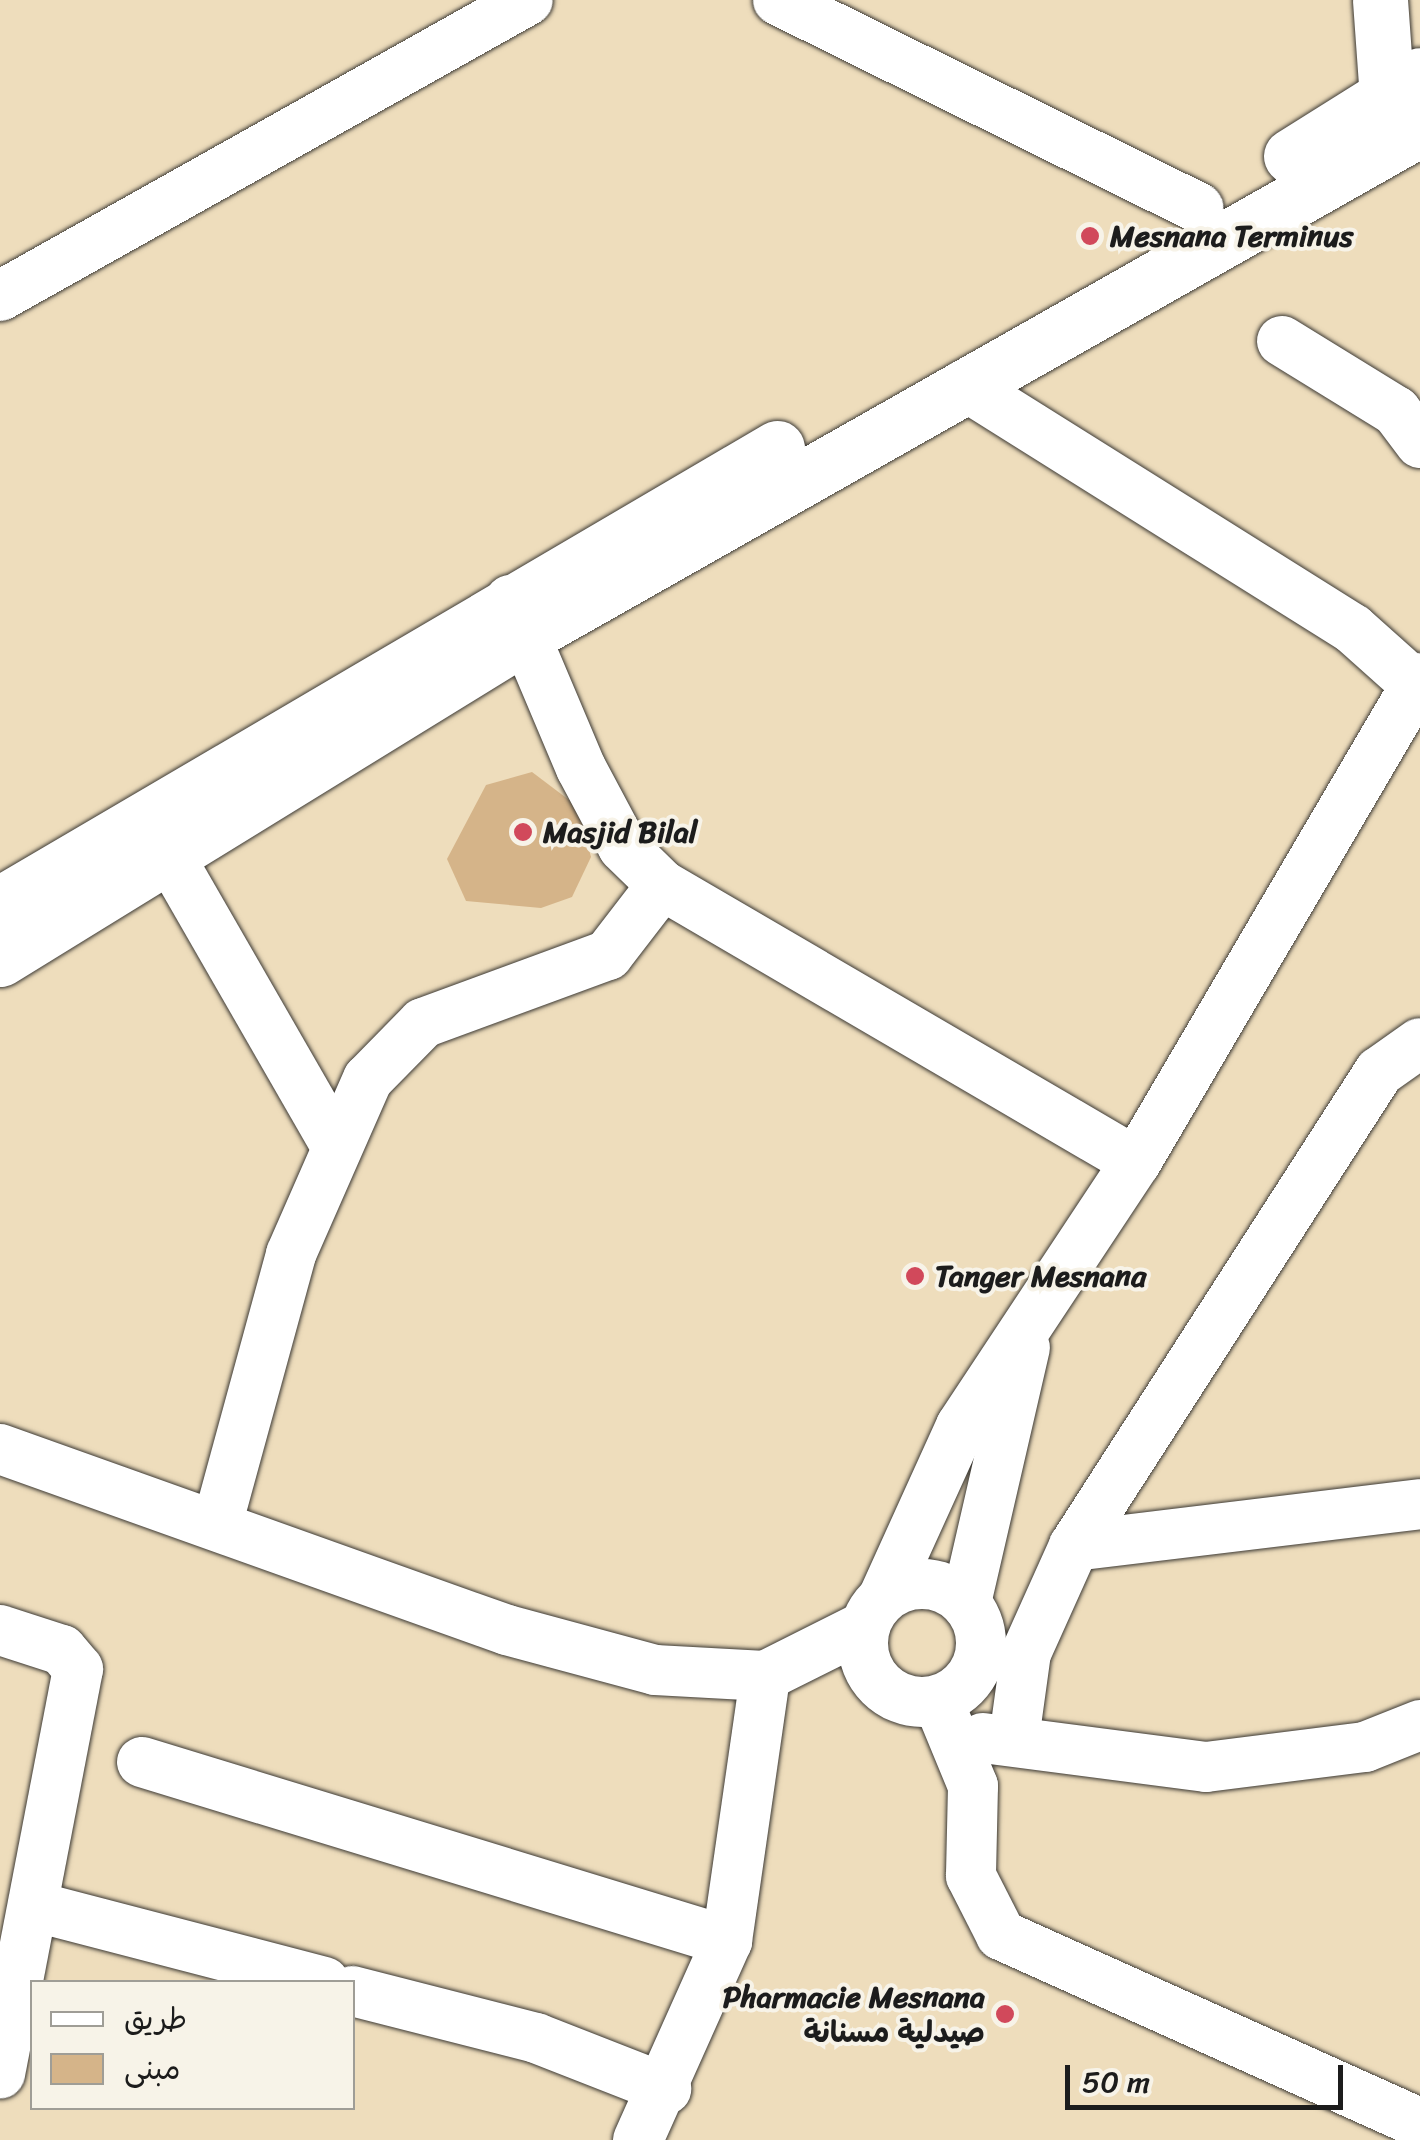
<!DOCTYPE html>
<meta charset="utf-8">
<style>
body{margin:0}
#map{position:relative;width:1420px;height:2140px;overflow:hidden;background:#eeddbc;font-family:Sriracha,"Playpen Sans Arabic",sans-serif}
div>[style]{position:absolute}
.building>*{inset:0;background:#d5b489}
.roads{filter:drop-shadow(0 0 2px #3c3934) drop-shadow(0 0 2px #3c3934)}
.minor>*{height:50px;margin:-25px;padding:0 25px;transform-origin:25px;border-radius:25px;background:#fff}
.minor>.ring{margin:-25px;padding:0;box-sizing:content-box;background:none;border:50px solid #fff;border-radius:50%}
.major>*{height:55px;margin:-27.5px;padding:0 27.5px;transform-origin:27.5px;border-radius:27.5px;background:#fff}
.dots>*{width:28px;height:28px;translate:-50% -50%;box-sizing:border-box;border:5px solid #f7f3e8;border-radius:50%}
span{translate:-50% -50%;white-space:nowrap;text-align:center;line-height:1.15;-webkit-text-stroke:8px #f7f3e8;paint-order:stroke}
.poi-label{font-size:30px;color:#1c1c1c;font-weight:700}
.left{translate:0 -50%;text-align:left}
.right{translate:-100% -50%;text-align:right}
.legend{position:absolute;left:30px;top:1980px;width:325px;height:130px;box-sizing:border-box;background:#f7f3e8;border:2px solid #9f9d96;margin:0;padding:12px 18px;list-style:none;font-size:30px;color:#1c1c1c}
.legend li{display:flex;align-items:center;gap:20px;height:50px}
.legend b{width:50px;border:2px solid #9f9d96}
.scale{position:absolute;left:1065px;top:2065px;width:278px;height:45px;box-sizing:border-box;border:5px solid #1c1c1c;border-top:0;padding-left:12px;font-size:30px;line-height:35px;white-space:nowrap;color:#1c1c1c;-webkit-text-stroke:8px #f7f3e8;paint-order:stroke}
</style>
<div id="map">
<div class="building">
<div style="clip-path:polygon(532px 772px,577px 806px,591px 857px,572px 897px,541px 908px,466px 901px,447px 859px,486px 785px)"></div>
</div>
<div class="roads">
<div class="minor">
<div style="left:778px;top:0;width:469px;rotate:26.3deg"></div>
<div style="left:0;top:296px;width:605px;rotate:-29.28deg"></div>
<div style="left:1282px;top:341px;width:134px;rotate:31.6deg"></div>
<div style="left:1396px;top:411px;width:40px;rotate:53deg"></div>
<div style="left:964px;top:385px;width:459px;rotate:32.1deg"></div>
<div style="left:1353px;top:629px;width:90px;rotate:41.8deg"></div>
<div style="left:510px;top:600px;width:182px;rotate:67.1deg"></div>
<div style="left:581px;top:768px;width:89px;rotate:62deg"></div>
<div style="left:623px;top:847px;width:54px;rotate:44.3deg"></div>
<div style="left:148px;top:819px;width:375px;rotate:60.1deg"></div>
<div style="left:0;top:1449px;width:538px;rotate:19.65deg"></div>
<div style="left:507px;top:1630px;width:153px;rotate:15.1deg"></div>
<div style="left:655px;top:1670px;width:110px;rotate:3.1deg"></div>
<div style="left:765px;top:1676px;width:112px;rotate:-26.6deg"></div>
<div style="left:217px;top:1525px;width:281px;rotate:-74.7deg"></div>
<div style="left:291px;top:1254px;width:191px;rotate:-66.3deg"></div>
<div style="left:368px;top:1079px;width:78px;rotate:-45.5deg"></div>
<div style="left:423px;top:1023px;width:197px;rotate:-20.2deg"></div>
<div style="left:608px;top:955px;width:88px;rotate:-52.4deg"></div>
<div style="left:662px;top:885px;width:549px;rotate:30.3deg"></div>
<div style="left:1074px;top:1546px;width:349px;rotate:-6.9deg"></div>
<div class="ring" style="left:863px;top:1584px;width:68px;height:68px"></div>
<div style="left:883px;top:1598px;width:189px;rotate:-65.6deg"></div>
<div style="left:961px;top:1426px;width:317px;rotate:-56.5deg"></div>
<div style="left:1136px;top:1162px;width:561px;rotate:-59.6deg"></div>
<div style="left:966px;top:1603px;width:262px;rotate:-77deg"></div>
<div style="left:0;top:1630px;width:65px;rotate:17.9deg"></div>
<div style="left:62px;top:1650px;width:25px;rotate:50deg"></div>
<div style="left:78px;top:1669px;width:412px;rotate:100.9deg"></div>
<div style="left:938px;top:1701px;width:92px;rotate:67.6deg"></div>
<div style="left:973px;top:1786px;width:90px;rotate:91.3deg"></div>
<div style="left:971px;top:1876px;width:66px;rotate:63deg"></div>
<div style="left:1001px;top:1935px;width:459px;rotate:24.2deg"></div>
<div style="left:983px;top:1738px;width:225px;rotate:7.4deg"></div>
<div style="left:1206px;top:1767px;width:160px;rotate:-7.2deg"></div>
<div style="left:1365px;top:1747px;width:59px;rotate:-21.8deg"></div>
<div style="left:1014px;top:1739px;width:87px;rotate:-82.1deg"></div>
<div style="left:1026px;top:1653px;width:117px;rotate:-65.8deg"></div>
<div style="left:1074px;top:1546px;width:564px;rotate:-57.24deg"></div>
<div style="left:1379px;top:1072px;width:50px;rotate:-35.3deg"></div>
<div style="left:142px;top:1762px;width:612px;rotate:17.01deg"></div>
<div style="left:33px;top:1906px;width:301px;rotate:14.6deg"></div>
<div style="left:352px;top:1991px;width:190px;rotate:14.3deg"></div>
<div style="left:536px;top:2038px;width:140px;rotate:21.4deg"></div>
<div style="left:638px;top:2140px;width:218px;rotate:-65.9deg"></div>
<div style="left:727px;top:1941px;width:268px;rotate:-81.8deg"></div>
</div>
<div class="major">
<div style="left:1380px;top:0;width:97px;rotate:85.9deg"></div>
<div style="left:1291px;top:156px;width:152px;rotate:-32.1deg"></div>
<div style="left:0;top:904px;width:901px;rotate:-30.41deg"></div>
<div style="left:0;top:959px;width:616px;rotate:-31.6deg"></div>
<div style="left:525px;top:636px;width:1029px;rotate:-29.53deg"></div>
</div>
</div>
<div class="dots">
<div style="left:1090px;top:236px;background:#d1495b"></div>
<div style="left:523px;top:832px;background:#d1495b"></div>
<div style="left:915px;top:1276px;background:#d1495b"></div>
<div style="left:1005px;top:2014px;background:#d1495b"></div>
</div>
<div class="poi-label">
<span class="left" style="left:1110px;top:236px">Mesnana Terminus</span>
<span class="left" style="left:543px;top:832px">Masjid Bilal</span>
<span class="left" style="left:935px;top:1276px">Tanger Mesnana</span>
<span class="right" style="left:985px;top:2014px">Pharmacie Mesnana<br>صيدلية مسنانة</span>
</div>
<ul class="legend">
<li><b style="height:12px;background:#fff"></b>طريق</li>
<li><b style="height:28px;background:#d5b489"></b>مبنى</li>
</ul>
<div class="scale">50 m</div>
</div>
